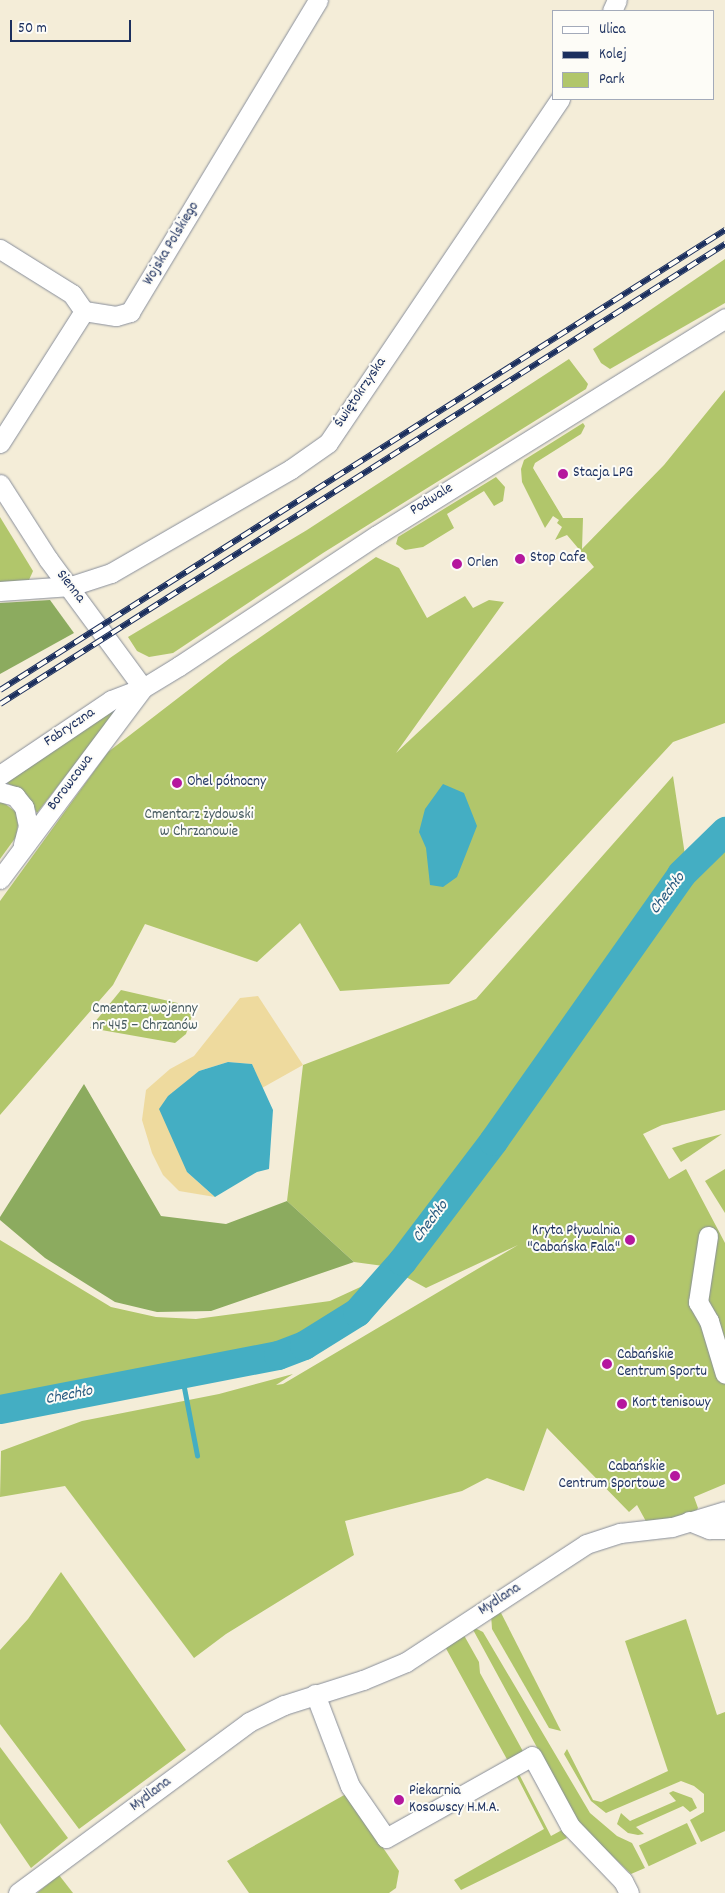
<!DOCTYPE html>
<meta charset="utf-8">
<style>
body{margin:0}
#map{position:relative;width:725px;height:1893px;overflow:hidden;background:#f4edd8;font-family:Dekko,sans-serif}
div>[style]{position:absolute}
.green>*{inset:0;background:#b1c66b;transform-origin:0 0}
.forest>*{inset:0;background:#8cab5f}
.sand>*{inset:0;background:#eeda9e}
.water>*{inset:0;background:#44aec3}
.stream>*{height:5px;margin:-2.5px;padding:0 2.5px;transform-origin:2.5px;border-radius:2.5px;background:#44aec3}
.river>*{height:29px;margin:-14.5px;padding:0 14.5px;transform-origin:14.5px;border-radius:14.5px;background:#44aec3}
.roads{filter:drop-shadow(0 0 1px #888e9b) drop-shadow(0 0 1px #888e9b)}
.minor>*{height:19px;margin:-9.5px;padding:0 9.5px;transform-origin:9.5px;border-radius:9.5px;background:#fff}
.rail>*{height:5.5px;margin-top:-2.75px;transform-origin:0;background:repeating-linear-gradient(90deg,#fdfcf7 0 11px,#1b2f5e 0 22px);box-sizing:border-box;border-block:1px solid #1b2f5e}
.dots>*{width:14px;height:14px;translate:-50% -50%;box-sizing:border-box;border:2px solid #fdfcf7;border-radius:50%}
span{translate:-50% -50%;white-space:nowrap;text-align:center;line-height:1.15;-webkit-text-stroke:4px #fdfcf7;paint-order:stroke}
.street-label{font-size:15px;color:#1b2f5e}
.poi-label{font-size:15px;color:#1b2f5e}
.left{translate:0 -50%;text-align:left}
.right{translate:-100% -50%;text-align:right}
.park-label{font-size:15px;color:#485c62}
.water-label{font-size:16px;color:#295b81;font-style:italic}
.legend{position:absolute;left:552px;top:10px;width:162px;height:90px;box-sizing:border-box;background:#fdfcf7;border:1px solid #a3aaba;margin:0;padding:6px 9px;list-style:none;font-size:15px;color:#1b2f5e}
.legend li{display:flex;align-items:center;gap:10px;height:25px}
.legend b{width:25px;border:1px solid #a3aaba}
.scale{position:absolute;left:10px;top:20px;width:121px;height:22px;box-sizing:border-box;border:2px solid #1b2f5e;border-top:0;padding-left:6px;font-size:15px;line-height:18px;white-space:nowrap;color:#1b2f5e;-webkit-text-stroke:4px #fdfcf7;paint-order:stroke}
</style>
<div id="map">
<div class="green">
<div style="clip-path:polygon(725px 259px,725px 303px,610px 369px,601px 363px,593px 349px)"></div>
<div style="clip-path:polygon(569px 359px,588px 384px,586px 389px,323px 553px,173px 653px,149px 657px,137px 651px,128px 637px,307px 530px)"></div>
<div style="clip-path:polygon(725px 390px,725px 723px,673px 742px,449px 984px,340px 991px,300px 923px,257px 962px,145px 924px,113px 985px,0 1115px,0 901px,108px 752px,230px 658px,376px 557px,399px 568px,427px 618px,465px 596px,473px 608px,489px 600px,504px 602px,396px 753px,594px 567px,567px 535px,555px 540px,562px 527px,557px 523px,559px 520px,553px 516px,545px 528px,522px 482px,521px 469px,524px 460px,583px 423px,585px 426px,581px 434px,535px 463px,533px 468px,563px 518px,583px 518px,582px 549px,664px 465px)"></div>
<div style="clip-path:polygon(496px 477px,505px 487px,503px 501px,494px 506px,484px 491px,447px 514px,454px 528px,423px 547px,405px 550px,396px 544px,398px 537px)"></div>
<div style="clip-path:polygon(0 517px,33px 571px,29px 580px,0 584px)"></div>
<div style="clip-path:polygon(113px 709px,116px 711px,37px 813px,25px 793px,5px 782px)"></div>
<div style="clip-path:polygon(673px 776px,685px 855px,641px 910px,391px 1267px,354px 1262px,287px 1201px,303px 1065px,476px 999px)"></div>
<div style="clip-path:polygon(0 800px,16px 812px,18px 825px,16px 837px,0 859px)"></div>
<div style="clip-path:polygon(725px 840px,725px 1110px,662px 1125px,643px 1134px,669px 1179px,686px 1169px,725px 1243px,725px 1484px,694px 1497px,698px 1508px,695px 1513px,648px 1525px,637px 1505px,629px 1512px,547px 1428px,524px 1491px,487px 1478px,462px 1491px,345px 1521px,354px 1555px,226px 1634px,194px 1658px,65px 1486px,0 1497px,1px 1451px,82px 1421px,219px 1394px,293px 1374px,276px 1385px,283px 1384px,518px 1245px,426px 1288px,406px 1277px,680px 890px)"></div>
<div style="clip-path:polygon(121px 990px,195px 1007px,186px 1034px,175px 1043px,90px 1028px)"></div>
<div style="clip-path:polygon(722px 1134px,681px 1162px,672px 1148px,687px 1143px)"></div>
<div style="clip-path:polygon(725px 1169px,725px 1213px,705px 1181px)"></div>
<div style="clip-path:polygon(0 1240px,111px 1307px,156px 1317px,196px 1319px,330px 1301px,369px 1283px,359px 1300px,306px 1338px,243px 1356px,68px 1385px,0 1405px)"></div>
<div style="clip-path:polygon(61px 1572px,186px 1750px,79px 1829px,0 1724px,0 1650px,28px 1619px)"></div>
<div style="clip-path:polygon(498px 1607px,561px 1731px,549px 1728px,492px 1629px,491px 1614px)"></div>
<div style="clip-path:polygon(686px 1619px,717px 1715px,725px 1712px,725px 1831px,701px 1842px,690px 1820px,704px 1812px,704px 1794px,694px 1786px,681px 1781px,606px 1813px,591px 1801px,564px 1754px,567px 1749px,593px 1800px,601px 1802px,668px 1771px,625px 1641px)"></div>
<div style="clip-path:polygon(471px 1626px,483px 1632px,590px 1813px,617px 1836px,632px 1843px,645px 1868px,631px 1874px,578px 1823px)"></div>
<div style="clip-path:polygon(461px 1630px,479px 1662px,480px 1673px,525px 1755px,509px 1763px,443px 1643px)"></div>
<div style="clip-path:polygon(0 1747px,68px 1838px,31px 1868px,0 1823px)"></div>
<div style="clip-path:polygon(533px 1767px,519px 1774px,551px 1836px,562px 1830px,567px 1838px,461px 1890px,454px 1880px,544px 1829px,513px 1769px)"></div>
<div style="clip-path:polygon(673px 1791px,692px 1798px,697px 1808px,690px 1812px,683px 1806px,636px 1827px,644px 1834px,638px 1835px,628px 1833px,617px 1824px,621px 1813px,630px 1821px,676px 1801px,669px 1793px)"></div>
<div style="clip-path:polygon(346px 1794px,399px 1871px,396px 1888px,389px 1893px,249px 1893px,227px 1861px)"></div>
<div style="left:687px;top:1823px;width:23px;height:53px;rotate:65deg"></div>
<div style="clip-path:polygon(59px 1875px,73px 1893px,37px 1893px)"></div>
</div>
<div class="forest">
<div style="clip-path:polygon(50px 600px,74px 633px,0 674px,0 603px)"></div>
<div style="clip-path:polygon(84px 1084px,161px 1216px,226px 1224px,287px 1201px,354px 1262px,211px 1311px,157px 1312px,115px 1302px,45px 1258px,0 1220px,0 1217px)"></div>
</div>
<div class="sand">
<div style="clip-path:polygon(258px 996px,303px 1065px,262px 1088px,252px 1064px,228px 1062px,199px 1071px,187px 1172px,215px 1197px,179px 1191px,163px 1175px,152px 1153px,142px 1120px,146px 1090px,170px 1069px,194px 1056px,240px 998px)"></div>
</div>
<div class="water">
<div style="clip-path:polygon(443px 784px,464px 793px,477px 826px,457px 877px,443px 887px,430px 885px,426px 848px,419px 832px,425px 809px)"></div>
<div style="clip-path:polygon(228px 1062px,252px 1064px,273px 1110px,269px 1169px,257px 1172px,215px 1197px,187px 1172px,159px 1109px,168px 1096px,199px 1071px)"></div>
</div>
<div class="stream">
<div style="left:181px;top:1372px;width:85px;rotate:79.1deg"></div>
</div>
<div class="river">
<div style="left:0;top:1409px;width:283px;rotate:-11deg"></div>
<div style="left:278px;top:1355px;width:28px;rotate:-21deg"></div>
<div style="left:304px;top:1345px;width:62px;rotate:-31.9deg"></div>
<div style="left:357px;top:1312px;width:68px;rotate:-48.6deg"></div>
<div style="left:402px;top:1261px;width:151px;rotate:-52.8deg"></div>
<div style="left:493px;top:1141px;width:327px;rotate:-54.8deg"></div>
<div style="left:681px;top:874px;width:62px;rotate:-44.3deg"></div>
</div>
<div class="roads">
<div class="minor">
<div style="left:612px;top:11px;width:12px;rotate:-66deg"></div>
<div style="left:0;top:249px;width:85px;rotate:32deg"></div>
<div style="left:72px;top:294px;width:21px;rotate:55deg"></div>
<div style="left:84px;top:311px;width:32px;rotate:9deg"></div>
<div style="left:116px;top:316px;width:15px;rotate:-16deg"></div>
<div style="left:130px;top:312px;width:364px;rotate:-58.9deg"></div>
<div style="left:0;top:443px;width:156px;rotate:-57.5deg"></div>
<div style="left:0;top:484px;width:89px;rotate:57.4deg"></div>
<div style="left:48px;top:559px;width:160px;rotate:53.6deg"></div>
<div style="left:0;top:591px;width:71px;rotate:-4deg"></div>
<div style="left:71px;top:586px;width:42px;rotate:-18deg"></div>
<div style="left:111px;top:573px;width:208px;rotate:-30deg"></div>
<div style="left:291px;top:469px;width:45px;rotate:-35.1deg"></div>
<div style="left:328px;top:443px;width:415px;rotate:-56deg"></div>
<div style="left:0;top:775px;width:134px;rotate:-34deg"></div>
<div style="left:111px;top:700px;width:34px;rotate:-21deg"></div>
<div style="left:143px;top:688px;width:42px;rotate:-31.4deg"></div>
<div style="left:179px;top:666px;width:237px;rotate:-33.5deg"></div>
<div style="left:377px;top:535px;width:410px;rotate:-31.9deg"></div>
<div style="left:0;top:792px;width:16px;rotate:15deg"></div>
<div style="left:15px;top:796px;width:14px;rotate:51deg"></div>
<div style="left:24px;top:807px;width:19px;rotate:78deg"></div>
<div style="left:28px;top:826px;width:20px;rotate:105deg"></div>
<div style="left:0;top:879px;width:239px;rotate:-53.2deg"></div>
<div style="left:708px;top:1236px;width:67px;rotate:98.6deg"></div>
<div style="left:698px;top:1302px;width:22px;rotate:60deg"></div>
<div style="left:709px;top:1321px;width:55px;rotate:73.2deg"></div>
<div style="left:689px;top:1521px;width:22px;rotate:22deg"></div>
<div style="left:709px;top:1529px;width:16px"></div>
<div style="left:315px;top:1694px;width:98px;rotate:69.2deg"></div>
<div style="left:350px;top:1786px;width:63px;rotate:55.3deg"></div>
<div style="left:386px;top:1838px;width:167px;rotate:-29.3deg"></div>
<div style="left:532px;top:1756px;width:80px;rotate:61.5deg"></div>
<div style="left:570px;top:1826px;width:76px;rotate:46.1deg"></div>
<div style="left:623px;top:1881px;width:13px;rotate:63deg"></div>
<div style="left:18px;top:1893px;width:287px;rotate:-36.5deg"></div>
<div style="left:249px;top:1722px;width:39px;rotate:-26deg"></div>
<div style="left:284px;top:1705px;width:83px;rotate:-17.6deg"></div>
<div style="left:363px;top:1680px;width:47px;rotate:-22.7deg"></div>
<div style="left:406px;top:1662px;width:215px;rotate:-33.2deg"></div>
<div style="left:586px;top:1544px;width:36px;rotate:-18deg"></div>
<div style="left:620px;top:1533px;width:52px;rotate:-6.6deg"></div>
<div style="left:672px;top:1527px;width:55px;rotate:-16.8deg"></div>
</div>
</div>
<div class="rail">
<div style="left:0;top:690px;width:859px;rotate:-32.39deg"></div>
<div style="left:0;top:704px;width:859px;rotate:-32.39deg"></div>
</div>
<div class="dots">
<div style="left:563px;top:474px;background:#b5179e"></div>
<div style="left:520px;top:559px;background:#b5179e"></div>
<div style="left:457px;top:564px;background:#b5179e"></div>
<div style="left:177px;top:783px;background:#b5179e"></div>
<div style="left:630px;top:1240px;background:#b5179e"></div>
<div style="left:607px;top:1364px;background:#b5179e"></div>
<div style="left:622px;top:1404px;background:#b5179e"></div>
<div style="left:675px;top:1476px;background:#b5179e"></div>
<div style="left:399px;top:1800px;background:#b5179e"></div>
</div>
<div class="street-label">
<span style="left:172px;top:244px;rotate:-59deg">Wojska Polskiego</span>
<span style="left:361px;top:393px;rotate:-56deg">Świętokrzyska</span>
<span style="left:432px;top:500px;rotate:-32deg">Podwale</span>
<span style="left:70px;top:587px;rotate:52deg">Sienna</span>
<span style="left:70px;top:728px;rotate:-34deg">Fabryczna</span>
<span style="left:71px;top:783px;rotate:-53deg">Borowcowa</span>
<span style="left:500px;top:1600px;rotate:-33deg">Mydlana</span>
<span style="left:151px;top:1795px;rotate:-37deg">Mydlana</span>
</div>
<div class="poi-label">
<span class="left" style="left:573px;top:474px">Stacja LPG</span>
<span class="left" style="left:530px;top:559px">Stop Cafe</span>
<span class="left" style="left:467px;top:564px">Orlen</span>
<span class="left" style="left:187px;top:783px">Ohel północny</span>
<span class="right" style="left:620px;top:1240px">Kryta Pływalnia<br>"Cabańska Fala"</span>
<span class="left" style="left:617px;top:1364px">Cabańskie<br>Centrum Sportu</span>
<span class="left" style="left:632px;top:1404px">Kort tenisowy</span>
<span class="right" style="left:665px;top:1476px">Cabańskie<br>Centrum Sportowe</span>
<span class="left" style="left:409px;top:1800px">Piekarnia<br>Kosowscy H.M.A.</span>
</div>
<div class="park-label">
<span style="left:199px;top:824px">Cmentarz żydowski<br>w Chrzanowie</span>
<span style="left:145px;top:1018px">Cmentarz wojenny<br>nr 445 – Chrzanów</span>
</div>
<div class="water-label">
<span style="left:668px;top:894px;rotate:-53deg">Chechło</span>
<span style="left:431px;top:1222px;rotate:-53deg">Chechło</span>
<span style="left:69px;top:1396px;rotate:-11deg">Chechło</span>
</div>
<ul class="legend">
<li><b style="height:6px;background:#fff"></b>Ulica</li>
<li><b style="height:6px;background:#1b2f5e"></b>Kolej</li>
<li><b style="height:14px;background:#b1c66b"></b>Park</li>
</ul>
<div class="scale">50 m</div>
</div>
